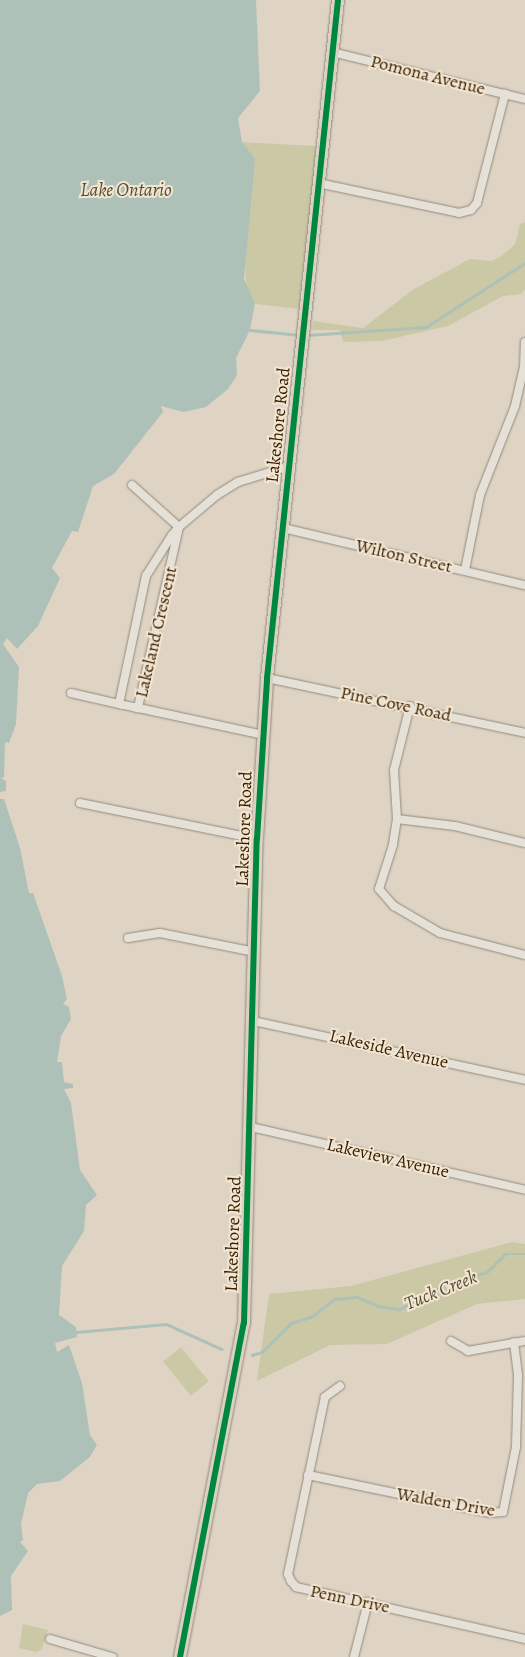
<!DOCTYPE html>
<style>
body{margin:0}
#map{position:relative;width:525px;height:1657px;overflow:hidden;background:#dfd4c4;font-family:Alegreya,serif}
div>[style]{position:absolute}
.green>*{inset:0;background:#cbc8a6;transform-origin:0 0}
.water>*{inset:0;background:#adc1b8}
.stream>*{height:2.5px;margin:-1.25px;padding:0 1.25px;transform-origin:1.25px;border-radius:1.25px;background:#adc1b8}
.roads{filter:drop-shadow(0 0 1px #92897b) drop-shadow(0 0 1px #92897b)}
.street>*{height:8px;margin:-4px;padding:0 4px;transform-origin:4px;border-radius:4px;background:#e6e1d8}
.primary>*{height:12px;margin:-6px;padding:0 6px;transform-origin:6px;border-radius:6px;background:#dad1c3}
.cycleway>*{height:6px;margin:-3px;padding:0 3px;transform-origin:3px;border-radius:3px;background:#00873e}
span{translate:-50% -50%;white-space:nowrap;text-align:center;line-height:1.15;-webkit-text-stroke:4px #f2e5d1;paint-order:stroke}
.street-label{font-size:18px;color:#381f00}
.water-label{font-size:19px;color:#554d36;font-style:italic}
</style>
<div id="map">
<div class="green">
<div style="clip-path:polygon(242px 142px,316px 146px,308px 258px,304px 260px,299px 309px,255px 304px,246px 288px)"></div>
<div style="clip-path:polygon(525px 222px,525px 290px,521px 294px,503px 296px,448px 326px,382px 341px,343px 342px,340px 330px,312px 330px,313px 321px,363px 328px,414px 289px,470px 259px,491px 261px,500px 257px,515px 244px,520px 224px)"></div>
<div style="clip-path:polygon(512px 1242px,525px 1244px,525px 1299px,477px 1304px,387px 1344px,330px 1345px,257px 1381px,269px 1294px,351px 1286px)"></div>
<div style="left:181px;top:1347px;width:44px;height:23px;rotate:51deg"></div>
<div style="clip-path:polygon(23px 1624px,48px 1630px,42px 1649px,36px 1652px,19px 1648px)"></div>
</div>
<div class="water">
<div style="clip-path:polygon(0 0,256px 0,260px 91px,238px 118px,242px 142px,255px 159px,244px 279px,255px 304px,250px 330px,236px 358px,237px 375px,228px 389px,206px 407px,183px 412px,161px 406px,163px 412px,114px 474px,93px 486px,78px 532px,72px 531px,52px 568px,60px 578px,38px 626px,17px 649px,7px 638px,3px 644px,19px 667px,16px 724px,9px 743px,5px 742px,4px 777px,1px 778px,6px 781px,6px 791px,0 792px)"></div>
<div style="clip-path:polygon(0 799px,4px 799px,20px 848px,29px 893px,33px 893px,62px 976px,67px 999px,63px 1004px,69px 1007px,71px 1019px,61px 1036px,57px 1062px,62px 1062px,64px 1082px,73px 1084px,73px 1088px,64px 1089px,71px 1103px,80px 1170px,97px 1195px,86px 1205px,84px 1231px,62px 1266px,59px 1315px,76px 1327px,77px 1337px,55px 1343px,57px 1352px,69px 1345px,82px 1383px,90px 1435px,97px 1445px,90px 1457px,60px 1481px,37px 1484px,28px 1493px,21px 1524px,23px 1540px,20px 1542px,28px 1551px,11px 1576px,12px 1610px,0 1616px)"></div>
</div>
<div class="stream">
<div style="left:250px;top:330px;width:49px;rotate:5.8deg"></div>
<div style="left:307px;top:335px;width:119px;rotate:-3.8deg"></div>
<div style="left:426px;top:327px;width:118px;rotate:-32.9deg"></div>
<div style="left:76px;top:1332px;width:90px;rotate:-5.1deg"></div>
<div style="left:166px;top:1324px;width:61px;rotate:24.1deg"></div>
<div style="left:252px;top:1355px;width:10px;rotate:-17deg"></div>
<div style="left:262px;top:1352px;width:41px;rotate:-45deg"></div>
<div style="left:291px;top:1323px;width:21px;rotate:-17deg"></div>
<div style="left:311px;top:1317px;width:29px;rotate:-38deg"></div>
<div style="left:334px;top:1299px;width:23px;rotate:-5deg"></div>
<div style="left:357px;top:1297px;width:23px;rotate:23deg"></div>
<div style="left:378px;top:1306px;width:22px;rotate:8deg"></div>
<div style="left:400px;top:1309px;width:49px;rotate:-28.1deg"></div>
<div style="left:443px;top:1286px;width:46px;rotate:-17.7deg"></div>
<div style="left:487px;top:1272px;width:25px;rotate:-45deg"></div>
<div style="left:505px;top:1254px;width:20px"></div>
</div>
<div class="roads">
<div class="street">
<div style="left:332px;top:52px;width:199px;rotate:13.7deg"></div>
<div style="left:318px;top:183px;width:144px;rotate:12deg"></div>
<div style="left:459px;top:213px;width:12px;rotate:-14deg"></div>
<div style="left:471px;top:210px;width:9px;rotate:-49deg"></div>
<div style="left:477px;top:203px;width:113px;rotate:-75.6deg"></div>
<div style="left:132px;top:485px;width:63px;rotate:41.8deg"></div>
<div style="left:179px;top:527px;width:186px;rotate:102.8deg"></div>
<div style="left:138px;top:708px;width:19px;rotate:-168deg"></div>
<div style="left:119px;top:704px;width:131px;rotate:-78.1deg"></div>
<div style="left:146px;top:576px;width:49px;rotate:-57.6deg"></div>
<div style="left:172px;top:535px;width:11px;rotate:-49deg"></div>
<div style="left:179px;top:527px;width:50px;rotate:-40.1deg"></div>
<div style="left:217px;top:495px;width:25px;rotate:-32deg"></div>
<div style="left:238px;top:482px;width:54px;rotate:-17.1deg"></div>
<div style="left:283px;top:528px;width:249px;rotate:13.3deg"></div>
<div style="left:465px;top:570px;width:76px;rotate:-78.7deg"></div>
<div style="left:480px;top:495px;width:96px;rotate:-68.5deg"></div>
<div style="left:515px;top:406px;width:39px;rotate:-77deg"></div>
<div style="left:524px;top:368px;width:26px;rotate:-88deg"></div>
<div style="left:267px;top:678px;width:264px;rotate:12deg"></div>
<div style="left:71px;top:693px;width:53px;rotate:13deg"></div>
<div style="left:410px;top:706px;width:66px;rotate:104deg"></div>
<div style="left:394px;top:770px;width:49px;rotate:86.5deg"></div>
<div style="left:397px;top:819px;width:26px;rotate:99deg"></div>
<div style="left:393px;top:845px;width:46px;rotate:107.7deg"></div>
<div style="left:379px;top:889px;width:23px;rotate:49deg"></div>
<div style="left:394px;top:906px;width:53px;rotate:30.4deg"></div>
<div style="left:440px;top:933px;width:88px;rotate:14.5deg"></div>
<div style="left:134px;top:707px;width:132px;rotate:12.2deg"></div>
<div style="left:80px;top:803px;width:181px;rotate:11.5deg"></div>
<div style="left:397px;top:819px;width:58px;rotate:6.9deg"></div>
<div style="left:455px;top:826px;width:72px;rotate:13.7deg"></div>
<div style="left:128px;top:938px;width:32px;rotate:-9deg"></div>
<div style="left:160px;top:933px;width:97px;rotate:11.3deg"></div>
<div style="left:253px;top:1021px;width:278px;rotate:12.2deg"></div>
<div style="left:251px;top:1127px;width:281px;rotate:12.9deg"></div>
<div style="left:451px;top:1341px;width:20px;rotate:30deg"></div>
<div style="left:468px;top:1351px;width:58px;rotate:-10deg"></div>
<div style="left:340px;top:1386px;width:19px;rotate:144deg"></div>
<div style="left:325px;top:1397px;width:181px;rotate:101.8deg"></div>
<div style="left:288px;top:1574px;width:8px;rotate:67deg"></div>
<div style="left:291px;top:1581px;width:8px;rotate:50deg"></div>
<div style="left:296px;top:1587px;width:235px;rotate:12.8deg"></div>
<div style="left:308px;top:1475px;width:186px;rotate:11.8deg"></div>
<div style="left:490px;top:1513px;width:13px;rotate:-4deg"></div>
<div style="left:503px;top:1512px;width:66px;rotate:-78.7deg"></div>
<div style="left:516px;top:1447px;width:72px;rotate:-88.4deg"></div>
<div style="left:518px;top:1375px;width:33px;rotate:-97deg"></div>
<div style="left:50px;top:1639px;width:65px;rotate:16.2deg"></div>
<div style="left:354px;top:1657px;width:57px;rotate:-75.7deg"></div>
</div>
<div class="primary">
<div style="left:180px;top:1657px;width:340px;rotate:-79.2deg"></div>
<div style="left:244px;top:1323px;width:484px;rotate:-88.5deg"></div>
<div style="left:257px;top:839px;width:161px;rotate:-86.4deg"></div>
<div style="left:267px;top:678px;width:682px;rotate:-84.02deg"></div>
</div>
</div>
<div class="cycleway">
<div style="left:180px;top:1657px;width:340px;rotate:-79.2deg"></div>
<div style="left:244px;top:1323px;width:484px;rotate:-88.5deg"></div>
<div style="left:257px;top:839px;width:161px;rotate:-86.4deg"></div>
<div style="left:267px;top:678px;width:682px;rotate:-84.02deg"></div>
</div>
<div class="street-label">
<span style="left:428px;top:75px;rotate:14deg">Pomona Avenue</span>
<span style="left:278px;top:425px;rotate:-84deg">Lakeshore Road</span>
<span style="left:404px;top:556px;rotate:13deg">Wilton Street</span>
<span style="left:156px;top:632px;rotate:-77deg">Lakeland Crescent</span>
<span style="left:396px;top:704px;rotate:12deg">Pine Cove Road</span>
<span style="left:244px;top:829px;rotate:-88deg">Lakeshore Road</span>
<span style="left:389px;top:1049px;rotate:13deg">Lakeside Avenue</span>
<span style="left:388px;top:1158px;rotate:13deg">Lakeview Avenue</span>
<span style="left:233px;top:1234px;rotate:-88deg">Lakeshore Road</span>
<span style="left:446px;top:1502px;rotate:10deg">Walden Drive</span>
<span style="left:350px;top:1599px;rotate:12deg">Penn Drive</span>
</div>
<div class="water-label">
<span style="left:126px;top:191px">Lake Ontario</span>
<span style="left:441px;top:1291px;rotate:-22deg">Tuck Creek</span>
</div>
</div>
